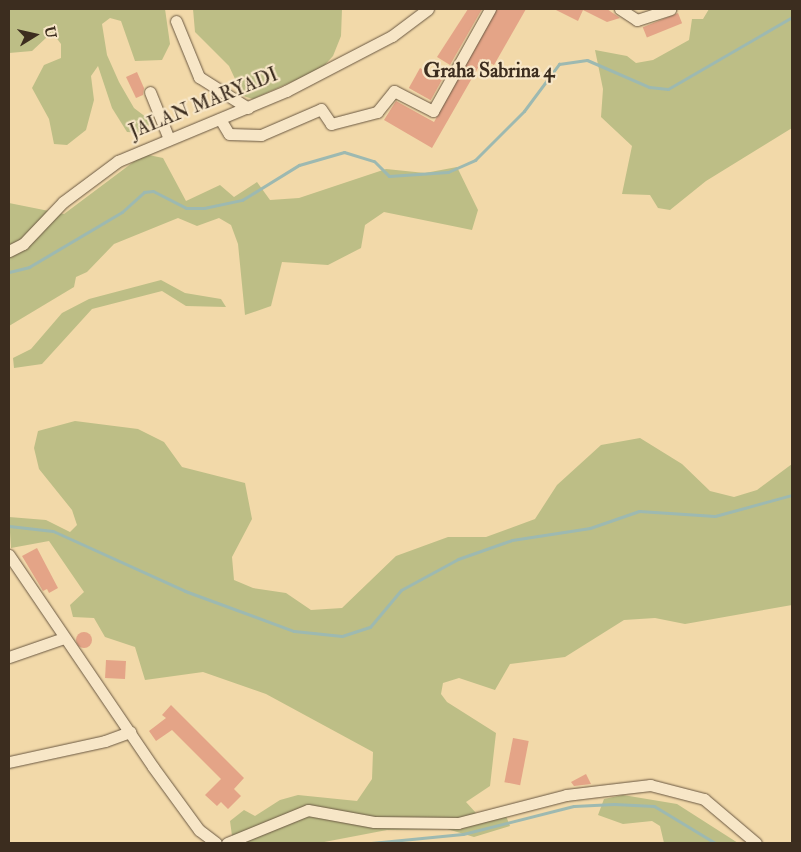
<!DOCTYPE html>
<style>
body{margin:0}
#map{position:relative;width:801px;height:852px;overflow:hidden;background:#f2d9a9;font-family:"IM FELL Double Pica",serif}
div>[style]{position:absolute}
.green>*{inset:0;background:#bdbe86}
.stream>*{height:3px;margin:-1.5px;padding:0 1.5px;transform-origin:1.5px;border-radius:1.5px;background:#9db9b1}
.building>*{inset:0;background:#e4a487;transform-origin:0 0}
.round{border-radius:50%}
.roads{filter:drop-shadow(0 0 1px #6a5842) drop-shadow(0 0 1px #6a5842)}
.minor>*{height:11px;margin:-5.5px;padding:0 5.5px;transform-origin:5.5px;border-radius:5.5px;background:#f7e6c7}
span{translate:-50% -50%;white-space:nowrap;text-align:center;line-height:1.15;-webkit-text-stroke:4.5px #f7e6c7;paint-order:stroke}
.street-label{font-size:19px;color:#3c2d1f}
.neighbourhood-label{font-size:20px;color:#3c2d1f;font-weight:700}
.frame{position:absolute;inset:0;border:10px solid #3c2d1f;pointer-events:none}
.north{position:absolute;left:10px;top:10px;width:50px;height:50px;-webkit-text-stroke:4px #f7e6c7;paint-order:stroke;rotate:80deg;font-size:14px;font-weight:700;line-height:20px;text-align:center;color:#3c2d1f}
.north::after{content:'';display:block;margin:auto;width:18px;height:22px;background:#3c2d1f;clip-path:polygon(50% 0,100% 100%,50% 72%,0 100%)}
</style>
<div id="map">
<div class="green">
<div style="clip-path:polygon(9px 9px,165px 9px,170px 44px,162px 60px,135px 61px,121px 21px,110px 18px,102px 24px,107px 55px,119px 82px,134px 108px,151px 121px,144px 133px,127px 132px,112px 108px,98px 66px,91px 76px,94px 100px,86px 130px,67px 145px,54px 144px,49px 119px,32px 88px,44px 65px,61px 58px,61px 44px,55px 36px,47px 37px,32px 51px,9px 53px)"></div>
<div style="clip-path:polygon(193px 9px,342px 9px,341px 36px,333px 56px,321px 69px,253px 99px,243px 96px,229px 66px,195px 32px)"></div>
<div style="clip-path:polygon(709px 9px,792px 9px,792px 128px,706px 181px,670px 210px,658px 208px,650px 195px,622px 194px,632px 146px,601px 117px,603px 89px,595px 50px,627px 56px,636px 63px,653px 60px,689px 40px,692px 19px,703px 19px)"></div>
<div style="clip-path:polygon(144px 154px,163px 158px,186px 201px,220px 185px,234px 197px,257px 182px,270px 200px,299px 198px,386px 169px,425px 173px,457px 167px,478px 210px,472px 230px,384px 212px,365px 225px,361px 248px,328px 265px,282px 262px,271px 306px,245px 315px,238px 244px,231px 225px,219px 218px,197px 226px,178px 218px,114px 244px,87px 272px,76px 277px,74px 287px,9px 326px,9px 203px,64px 214px)"></div>
<div style="clip-path:polygon(161px 280px,185px 293px,221px 299px,226px 307px,186px 306px,162px 291px,92px 309px,42px 364px,14px 368px,13px 358px,31px 349px,62px 313px,89px 299px)"></div>
<div style="clip-path:polygon(75px 421px,138px 429px,164px 442px,182px 467px,245px 483px,252px 519px,232px 557px,234px 580px,253px 588px,286px 593px,311px 610px,342px 608px,396px 556px,448px 537px,486px 537px,535px 519px,557px 485px,601px 445px,640px 438px,682px 464px,710px 491px,734px 497px,757px 490px,792px 464px,792px 605px,685px 624px,655px 618px,624px 620px,565px 657px,510px 664px,495px 690px,459px 678px,443px 683px,441px 694px,447px 702px,496px 733px,490px 786px,466px 802px,476px 813px,506px 816px,510px 826px,474px 837px,447px 829px,387px 830px,319px 843px,233px 843px,230px 821px,244px 810px,255px 816px,280px 800px,298px 795px,357px 801px,372px 779px,373px 752px,266px 694px,203px 672px,145px 680px,135px 647px,105px 637px,94px 618px,73px 617px,70px 605px,84px 592px,49px 541px,11px 548px,9px 517px,46px 520px,70px 532px,77px 525px,72px 510px,39px 469px,34px 448px,38px 431px)"></div>
<div style="clip-path:polygon(623px 795px,677px 804px,738px 843px,664px 843px,660px 826px,652px 821px,623px 824px,598px 815px,604px 799px)"></div>
</div>
<div class="stream">
<div style="left:9px;top:272px;width:21px;rotate:-14deg"></div>
<div style="left:29px;top:267px;width:108px;rotate:-30.6deg"></div>
<div style="left:122px;top:212px;width:30px;rotate:-42deg"></div>
<div style="left:144px;top:192px;width:9px;rotate:-6deg"></div>
<div style="left:153px;top:191px;width:37px;rotate:27deg"></div>
<div style="left:186px;top:208px;width:18px"></div>
<div style="left:204px;top:208px;width:39px;rotate:-12deg"></div>
<div style="left:242px;top:200px;width:67px;rotate:-31.6deg"></div>
<div style="left:299px;top:165px;width:47px;rotate:-16.1deg"></div>
<div style="left:344px;top:152px;width:31px;rotate:17deg"></div>
<div style="left:374px;top:161px;width:21px;rotate:45deg"></div>
<div style="left:389px;top:176px;width:59px;rotate:-3.9deg"></div>
<div style="left:448px;top:172px;width:30px;rotate:-24deg"></div>
<div style="left:475px;top:160px;width:69px;rotate:-45deg"></div>
<div style="left:524px;top:111px;width:59px;rotate:-53.3deg"></div>
<div style="left:559px;top:64px;width:28px;rotate:-8deg"></div>
<div style="left:587px;top:60px;width:68px;rotate:23.5deg"></div>
<div style="left:649px;top:87px;width:19px;rotate:6deg"></div>
<div style="left:668px;top:89px;width:143px;rotate:-30.1deg"></div>
<div style="left:9px;top:526px;width:44px;rotate:6.5deg"></div>
<div style="left:53px;top:531px;width:145px;rotate:24.4deg"></div>
<div style="left:185px;top:591px;width:116px;rotate:20.2deg"></div>
<div style="left:294px;top:631px;width:48px;rotate:5.9deg"></div>
<div style="left:342px;top:636px;width:29px;rotate:-18deg"></div>
<div style="left:370px;top:627px;width:48px;rotate:-50deg"></div>
<div style="left:401px;top:590px;width:65px;rotate:-28.5deg"></div>
<div style="left:458px;top:559px;width:57px;rotate:-19.4deg"></div>
<div style="left:512px;top:540px;width:79px;rotate:-8.7deg"></div>
<div style="left:590px;top:528px;width:52px;rotate:-19.1deg"></div>
<div style="left:639px;top:511px;width:76px;rotate:3.8deg"></div>
<div style="left:715px;top:516px;width:80px;rotate:-15.3deg"></div>
<div style="left:371px;top:843px;width:92px;rotate:-5.6deg"></div>
<div style="left:463px;top:834px;width:114px;rotate:-14.2deg"></div>
<div style="left:574px;top:806px;width:40px;rotate:-2.9deg"></div>
<div style="left:614px;top:804px;width:40px;rotate:2.9deg"></div>
<div style="left:654px;top:806px;width:71px;rotate:31.2deg"></div>
</div>
<div class="building">
<div style="clip-path:polygon(468px 9px,482px 9px,450px 65px,437px 57px)"></div>
<div style="clip-path:polygon(497px 9px,526px 9px,494px 65px,483px 59px,432px 148px,384px 120px,396px 101px,434px 122px)"></div>
<div style="clip-path:polygon(554px 9px,607px 9px,620px 18px,607px 22px,583px 10px,578px 21px)"></div>
<div style="left:678px;top:13px;width:11px;height:38px;rotate:68deg"></div>
<div style="left:420px;top:68px;width:25px;height:23px;rotate:29deg"></div>
<div style="clip-path:polygon(137px 72px,144px 88px,143px 95px,136px 98px,126px 77px)"></div>
<div style="clip-path:polygon(37px 548px,58px 588px,49px 593px,47px 589px,43px 591px,22px 556px)"></div>
<div class="round" style="left:76px;top:632px;width:16px;height:16px"></div>
<div style="left:106px;top:660px;width:20px;height:18px;rotate:3deg"></div>
<div style="clip-path:polygon(171px 705px,244px 778px,234px 789px,241px 796px,228px 809px,221px 802px,217px 806px,205px 795px,221px 779px,172px 730px,156px 741px,149px 731px,166px 718px,162px 715px)"></div>
<div style="left:513px;top:738px;width:16px;height:45px;rotate:11deg"></div>
<div style="clip-path:polygon(586px 774px,591px 784px,574px 786px,571px 782px)"></div>
</div>
<div class="roads">
<div class="minor">
<div style="left:620px;top:9px;width:20px;rotate:33deg"></div>
<div style="left:637px;top:20px;width:35px;rotate:-18deg"></div>
<div style="left:176px;top:21px;width:61px;rotate:67.7deg"></div>
<div style="left:199px;top:77px;width:58px;rotate:32.3deg"></div>
<div style="left:150px;top:92px;width:51px;rotate:68deg"></div>
<div style="left:220px;top:119px;width:17px;rotate:59deg"></div>
<div style="left:229px;top:134px;width:32px;rotate:2deg"></div>
<div style="left:261px;top:135px;width:65px;rotate:-23.4deg"></div>
<div style="left:321px;top:109px;width:18px;rotate:56deg"></div>
<div style="left:331px;top:124px;width:48px;rotate:-14.6deg"></div>
<div style="left:377px;top:112px;width:27px;rotate:-51deg"></div>
<div style="left:394px;top:91px;width:44px;rotate:27.1deg"></div>
<div style="left:433px;top:111px;width:117px;rotate:-60.8deg"></div>
<div style="left:9px;top:251px;width:16px;rotate:-27deg"></div>
<div style="left:23px;top:244px;width:58px;rotate:-46.4deg"></div>
<div style="left:63px;top:202px;width:69px;rotate:-36.7deg"></div>
<div style="left:118px;top:161px;width:182px;rotate:-22.6deg"></div>
<div style="left:286px;top:91px;width:119px;rotate:-27.4deg"></div>
<div style="left:392px;top:36px;width:45px;rotate:-36.9deg"></div>
<div style="left:9px;top:555px;width:256px;rotate:55.8deg"></div>
<div style="left:153px;top:767px;width:78px;rotate:53.9deg"></div>
<div style="left:199px;top:830px;width:21px;rotate:37deg"></div>
<div style="left:9px;top:657px;width:58px;rotate:-19.1deg"></div>
<div style="left:9px;top:762px;width:98px;rotate:-12.3deg"></div>
<div style="left:105px;top:741px;width:27px;rotate:-20deg"></div>
<div style="left:227px;top:843px;width:87px;rotate:-22.2deg"></div>
<div style="left:308px;top:810px;width:67px;rotate:10.3deg"></div>
<div style="left:374px;top:822px;width:84px;rotate:0.7deg"></div>
<div style="left:458px;top:823px;width:112px;rotate:-14.5deg"></div>
<div style="left:566px;top:795px;width:85px;rotate:-6.8deg"></div>
<div style="left:650px;top:785px;width:56px;rotate:14.5deg"></div>
<div style="left:704px;top:799px;width:68px;rotate:40.2deg"></div>
</div>
</div>
<div class="street-label">
<span style="left:204px;top:104px;rotate:-22deg">JALAN MARYADI</span>
</div>
<div class="neighbourhood-label">
<span style="left:489px;top:70px">Graha Sabrina 4</span>
</div>
<div class="frame"></div>
<div class="north">U</div>
</div>
